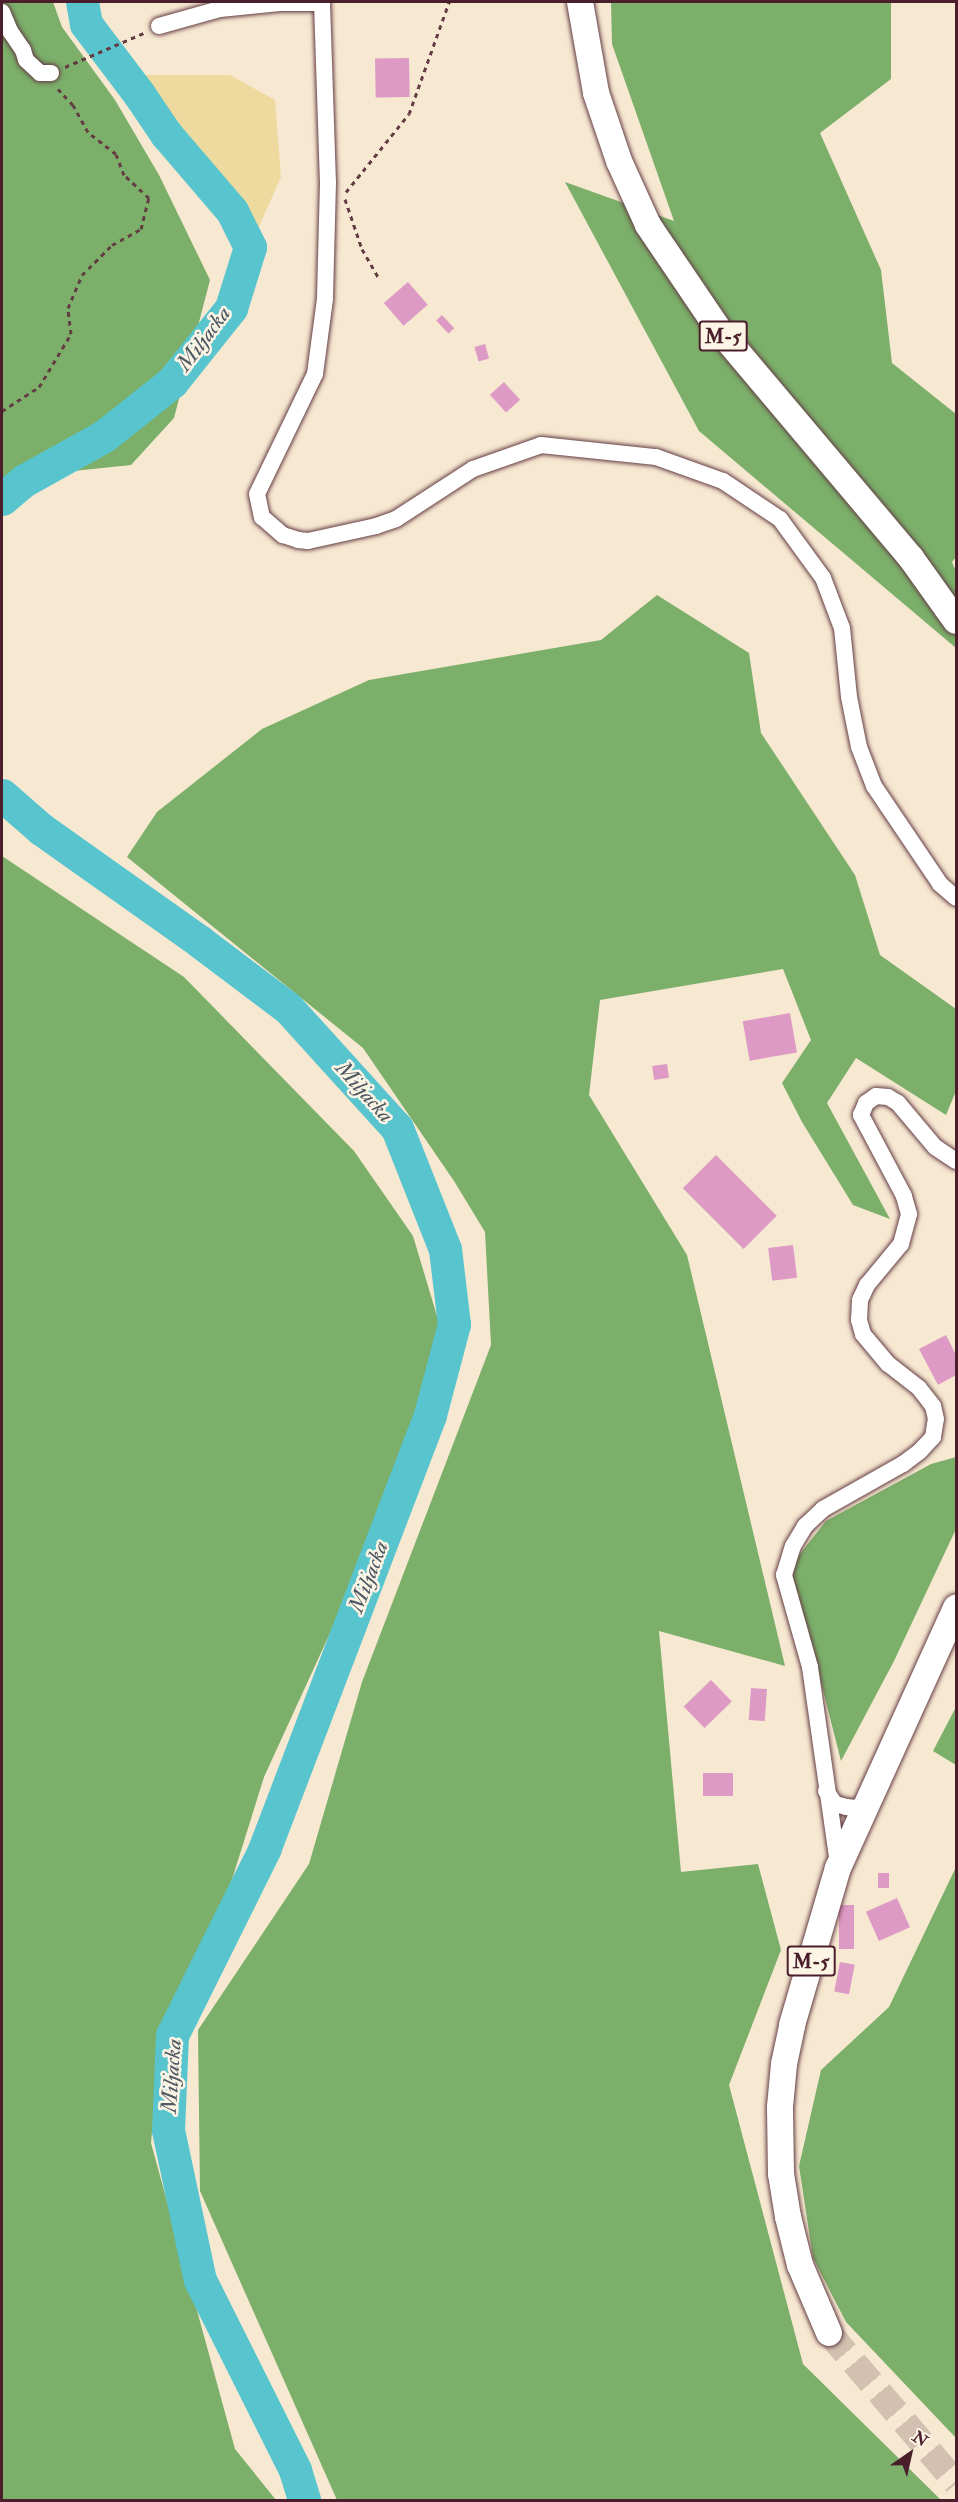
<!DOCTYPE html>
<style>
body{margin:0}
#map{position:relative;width:958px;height:2502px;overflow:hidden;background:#f7e8d1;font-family:"IM FELL Double Pica",serif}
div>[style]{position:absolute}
.forest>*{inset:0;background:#7baf6a}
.sand>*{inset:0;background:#eeda9e}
.river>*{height:33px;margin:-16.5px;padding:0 16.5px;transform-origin:16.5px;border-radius:16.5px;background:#58c5ce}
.building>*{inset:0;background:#dd9ac4;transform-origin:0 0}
.primary-tunnel>*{height:26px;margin-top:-13px;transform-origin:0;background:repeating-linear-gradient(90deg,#d4c0b0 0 26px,transparent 0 39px)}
.path>*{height:3px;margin-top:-1.5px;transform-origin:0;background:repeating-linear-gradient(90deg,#643d44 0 4.5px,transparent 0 9px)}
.roads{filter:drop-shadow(0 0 2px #643d44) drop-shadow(0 0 2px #643d44)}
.street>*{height:16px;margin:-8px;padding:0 8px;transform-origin:8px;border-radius:8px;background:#fff}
.primary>*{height:26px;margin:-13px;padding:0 13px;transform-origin:13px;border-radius:13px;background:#fff}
span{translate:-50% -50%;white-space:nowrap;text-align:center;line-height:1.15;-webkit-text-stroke:5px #fcf5e5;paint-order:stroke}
.shield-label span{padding:2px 4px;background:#fcf5e5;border:2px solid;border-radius:4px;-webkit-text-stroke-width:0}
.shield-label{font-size:20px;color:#4a1f2b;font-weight:700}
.water-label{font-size:22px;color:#4f5964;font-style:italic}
.frame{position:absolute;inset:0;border:3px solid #4a1f2b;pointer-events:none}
.north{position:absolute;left:880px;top:2424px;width:60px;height:60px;-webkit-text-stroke:4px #fcf5e5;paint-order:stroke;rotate:34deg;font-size:16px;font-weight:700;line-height:24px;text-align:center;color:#4a1f2b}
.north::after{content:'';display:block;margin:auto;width:21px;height:27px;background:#4a1f2b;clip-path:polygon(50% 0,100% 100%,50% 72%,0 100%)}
</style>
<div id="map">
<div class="forest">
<div style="clip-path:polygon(2px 2px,53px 2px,62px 27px,115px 100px,159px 175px,210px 280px,174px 418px,131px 465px,54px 473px,2px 499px)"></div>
<div style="clip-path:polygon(611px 2px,891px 2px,891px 79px,820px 133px,881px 270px,892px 363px,956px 414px,956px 557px,952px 562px,956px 571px,956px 648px,699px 431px,565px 182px,674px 221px,612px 44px)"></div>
<div style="clip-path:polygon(657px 595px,749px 653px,761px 733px,855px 875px,880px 955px,956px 1009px,956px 1091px,946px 1115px,856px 1058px,827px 1103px,890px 1219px,853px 1205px,802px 1122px,782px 1083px,811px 1040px,783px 969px,600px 1000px,589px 1095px,687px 1255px,785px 1666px,659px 1631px,681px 1872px,758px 1864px,781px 1950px,729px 2085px,803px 2364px,941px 2500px,337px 2500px,200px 2191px,198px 2030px,309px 1864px,362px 1682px,491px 1345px,485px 1232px,454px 1181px,363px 1048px,127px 857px,157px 812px,262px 729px,369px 680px,601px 640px)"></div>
<div style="clip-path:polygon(2px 856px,184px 977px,354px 1151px,413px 1236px,440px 1326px,408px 1463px,264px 1777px,205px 1966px,160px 2041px,151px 2143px,235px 2449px,276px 2500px,2px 2500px)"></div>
<div style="clip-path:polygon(956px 1457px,956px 1529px,894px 1661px,841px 1761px,807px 1627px,788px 1569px,826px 1521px,931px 1464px)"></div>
<div style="clip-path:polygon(956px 1707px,956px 1765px,933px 1751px)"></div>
<div style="clip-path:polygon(956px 1867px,956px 2438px,846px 2322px,813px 2258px,799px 2166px,821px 2070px,889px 2007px)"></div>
</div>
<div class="sand">
<div style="clip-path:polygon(124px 75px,230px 75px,275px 100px,281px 177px,250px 247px,232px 211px,166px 134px)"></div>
</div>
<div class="river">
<div style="left:2px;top:499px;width:30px;rotate:-40deg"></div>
<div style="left:25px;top:480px;width:90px;rotate:-29.1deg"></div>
<div style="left:104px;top:436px;width:87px;rotate:-38.5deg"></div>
<div style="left:172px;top:382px;width:95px;rotate:-51.4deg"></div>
<div style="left:231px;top:308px;width:64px;rotate:-72.7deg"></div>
<div style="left:250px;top:247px;width:40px;rotate:-116.6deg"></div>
<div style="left:232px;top:211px;width:101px;rotate:-130.6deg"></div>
<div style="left:166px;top:134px;width:48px;rotate:-124deg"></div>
<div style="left:139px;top:94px;width:88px;rotate:-127.1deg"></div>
<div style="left:86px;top:24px;width:22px;rotate:-100deg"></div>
<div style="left:2px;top:795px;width:52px;rotate:41.1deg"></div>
<div style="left:41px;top:829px;width:194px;rotate:35.3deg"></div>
<div style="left:199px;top:941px;width:111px;rotate:37deg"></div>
<div style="left:288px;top:1008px;width:162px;rotate:47.8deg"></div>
<div style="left:397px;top:1128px;width:130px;rotate:68.4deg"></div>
<div style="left:445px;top:1249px;width:76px;rotate:83.2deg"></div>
<div style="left:454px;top:1324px;width:94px;rotate:104.8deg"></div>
<div style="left:430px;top:1415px;width:463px;rotate:110.9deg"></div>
<div style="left:265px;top:1848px;width:209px;rotate:116.4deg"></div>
<div style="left:172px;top:2035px;width:95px;rotate:92.4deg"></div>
<div style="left:168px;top:2130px;width:153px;rotate:78deg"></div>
<div style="left:200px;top:2280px;width:212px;rotate:63.4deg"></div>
<div style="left:295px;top:2470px;width:31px;rotate:73deg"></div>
</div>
<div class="building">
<div style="left:409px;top:58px;width:39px;height:34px;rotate:89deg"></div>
<div style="left:408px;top:282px;width:30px;height:32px;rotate:49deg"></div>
<div style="left:442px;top:315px;width:18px;height:8px;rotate:47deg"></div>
<div style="left:485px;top:344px;width:15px;height:11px;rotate:74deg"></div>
<div style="left:504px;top:382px;width:24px;height:19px;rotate:48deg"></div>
<div style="left:790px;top:1013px;width:40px;height:48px;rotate:80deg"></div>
<div style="left:667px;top:1064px;width:14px;height:15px;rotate:82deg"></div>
<div style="left:716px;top:1155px;width:86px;height:47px;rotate:45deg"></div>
<div style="left:793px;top:1245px;width:33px;height:25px;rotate:83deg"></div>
<div style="clip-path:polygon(946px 1335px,956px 1355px,956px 1375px,938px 1385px,919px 1349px)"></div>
<div style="left:711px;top:1680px;width:30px;height:38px;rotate:46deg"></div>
<div style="left:751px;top:1688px;width:16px;height:32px;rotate:4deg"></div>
<div style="left:733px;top:1773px;width:23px;height:30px;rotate:90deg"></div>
<div style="left:878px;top:1873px;width:11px;height:15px"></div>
<div style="left:897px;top:1898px;width:32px;height:34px;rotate:66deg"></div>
<div style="left:839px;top:1905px;width:15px;height:44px"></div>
<div style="left:840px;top:1962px;width:15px;height:30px;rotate:11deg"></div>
</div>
<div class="primary-tunnel">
<div style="left:829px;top:2333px;width:197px;rotate:49.7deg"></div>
</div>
<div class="path">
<div style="left:65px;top:67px;width:86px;rotate:-23.3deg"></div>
<div style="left:346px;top:192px;width:100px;rotate:-51.1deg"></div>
<div style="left:409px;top:114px;width:119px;rotate:-70.3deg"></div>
<div style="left:345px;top:199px;width:53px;rotate:71.2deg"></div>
<div style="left:362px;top:249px;width:34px;rotate:60deg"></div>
<div style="left:2px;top:411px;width:44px;rotate:-33deg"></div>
<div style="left:39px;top:387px;width:62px;rotate:-58.9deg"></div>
<div style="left:71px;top:334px;width:26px;rotate:-97deg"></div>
<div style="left:68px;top:308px;width:36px;rotate:-67deg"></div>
<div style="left:82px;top:275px;width:42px;rotate:-45deg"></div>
<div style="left:112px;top:245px;width:33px;rotate:-29deg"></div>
<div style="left:141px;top:229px;width:32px;rotate:-76deg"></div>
<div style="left:149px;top:198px;width:34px;rotate:-137deg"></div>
<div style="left:124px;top:175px;width:22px;rotate:-111deg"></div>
<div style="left:116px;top:154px;width:36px;rotate:-142deg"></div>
<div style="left:88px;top:132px;width:31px;rotate:-119deg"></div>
<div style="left:73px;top:105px;width:22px;rotate:-133deg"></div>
</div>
<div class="roads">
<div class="street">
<div style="left:2px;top:12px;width:21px;rotate:67deg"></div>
<div style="left:10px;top:31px;width:23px;rotate:56deg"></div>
<div style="left:23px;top:50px;width:10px;rotate:73deg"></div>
<div style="left:26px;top:60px;width:19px;rotate:43deg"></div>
<div style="left:40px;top:73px;width:11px"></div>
<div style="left:159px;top:26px;width:63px;rotate:-15.6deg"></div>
<div style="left:220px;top:9px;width:60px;rotate:-5.7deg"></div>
<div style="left:280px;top:3px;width:42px"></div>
<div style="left:322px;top:3px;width:179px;rotate:88.1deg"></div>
<div style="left:328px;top:182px;width:117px;rotate:91.5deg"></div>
<div style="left:325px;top:299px;width:76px;rotate:97.6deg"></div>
<div style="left:315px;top:374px;width:133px;rotate:115.8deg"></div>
<div style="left:257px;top:494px;width:24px;rotate:78deg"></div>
<div style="left:262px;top:517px;width:28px;rotate:41deg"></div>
<div style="left:283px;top:535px;width:16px;rotate:18deg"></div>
<div style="left:298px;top:540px;width:10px;rotate:6deg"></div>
<div style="left:308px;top:541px;width:70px;rotate:-12.4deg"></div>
<div style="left:376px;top:526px;width:21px;rotate:-19deg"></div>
<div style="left:396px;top:519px;width:92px;rotate:-33deg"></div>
<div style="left:473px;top:469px;width:72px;rotate:-19.4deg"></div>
<div style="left:541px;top:445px;width:116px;rotate:6deg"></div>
<div style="left:656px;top:457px;width:71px;rotate:19.7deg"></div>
<div style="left:723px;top:481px;width:69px;rotate:33.7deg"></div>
<div style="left:780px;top:519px;width:73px;rotate:53.9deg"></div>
<div style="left:823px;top:578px;width:53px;rotate:69.2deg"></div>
<div style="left:842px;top:628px;width:69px;rotate:84.2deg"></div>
<div style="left:849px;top:697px;width:51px;rotate:78.7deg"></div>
<div style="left:859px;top:747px;width:42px;rotate:69deg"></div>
<div style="left:874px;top:786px;width:118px;rotate:56deg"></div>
<div style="left:940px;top:884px;width:21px;rotate:41deg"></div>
<div style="left:826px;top:1791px;width:16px;rotate:55deg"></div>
<div style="left:835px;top:1804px;width:11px;rotate:15deg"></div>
<div style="left:846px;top:1807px;width:10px;rotate:6deg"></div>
<div style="left:856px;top:1808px;width:13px;rotate:-29deg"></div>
<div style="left:838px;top:1864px;width:199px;rotate:-98.1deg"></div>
<div style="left:810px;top:1667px;width:96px;rotate:-105.8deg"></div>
<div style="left:784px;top:1575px;width:30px;rotate:-73deg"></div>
<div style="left:793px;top:1546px;width:23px;rotate:-59deg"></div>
<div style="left:805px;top:1526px;width:25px;rotate:-43deg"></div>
<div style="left:823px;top:1509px;width:92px;rotate:-29.4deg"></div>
<div style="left:903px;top:1464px;width:21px;rotate:-37deg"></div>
<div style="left:920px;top:1451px;width:19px;rotate:-47deg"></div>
<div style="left:933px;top:1437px;width:18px;rotate:-81deg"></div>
<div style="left:936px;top:1419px;width:13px;rotate:-103deg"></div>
<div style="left:933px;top:1406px;width:23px;rotate:-128deg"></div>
<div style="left:919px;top:1388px;width:39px;rotate:-142deg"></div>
<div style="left:888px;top:1364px;width:39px;rotate:-130deg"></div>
<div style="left:863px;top:1334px;width:15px;rotate:-106deg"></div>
<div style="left:859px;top:1320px;width:20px;rotate:-87deg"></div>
<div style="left:860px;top:1300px;width:17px;rotate:-65deg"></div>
<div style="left:867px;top:1285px;width:53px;rotate:-50.3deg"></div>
<div style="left:901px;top:1244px;width:31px;rotate:-75deg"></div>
<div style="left:909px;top:1214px;width:19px;rotate:-106deg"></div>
<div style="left:904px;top:1196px;width:92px;rotate:-118deg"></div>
<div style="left:861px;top:1115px;width:13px;rotate:-67deg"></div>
<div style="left:866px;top:1103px;width:12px;rotate:-35deg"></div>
<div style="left:876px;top:1096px;width:12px;rotate:5deg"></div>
<div style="left:888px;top:1097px;width:12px;rotate:31deg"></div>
<div style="left:898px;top:1103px;width:57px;rotate:49.9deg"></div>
<div style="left:935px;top:1147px;width:25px;rotate:34deg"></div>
</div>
<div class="primary">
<div style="left:580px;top:2px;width:92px;rotate:80deg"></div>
<div style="left:596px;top:93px;width:72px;rotate:71.3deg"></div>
<div style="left:619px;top:161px;width:70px;rotate:65.6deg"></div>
<div style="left:648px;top:225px;width:127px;rotate:55.9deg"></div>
<div style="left:719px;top:330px;width:298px;rotate:49.9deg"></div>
<div style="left:911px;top:558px;width:77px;rotate:54.5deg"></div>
<div style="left:829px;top:2333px;width:74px;rotate:-113.1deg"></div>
<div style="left:800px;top:2265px;width:49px;rotate:-104deg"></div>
<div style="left:788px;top:2217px;width:44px;rotate:-99.2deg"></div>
<div style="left:781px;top:2174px;width:67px;rotate:-90.9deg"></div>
<div style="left:780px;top:2107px;width:43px;rotate:-84.7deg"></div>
<div style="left:784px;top:2064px;width:40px;rotate:-78deg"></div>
<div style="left:792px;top:2025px;width:164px;rotate:-73.7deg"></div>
<div style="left:838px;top:1868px;width:286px;rotate:-65.6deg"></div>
</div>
</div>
<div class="shield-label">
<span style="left:723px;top:336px">M-5</span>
<span style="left:811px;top:1961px">M-5</span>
</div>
<div class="water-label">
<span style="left:204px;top:339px;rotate:-53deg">Miljacka</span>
<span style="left:364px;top:1092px;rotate:48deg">Miljacka</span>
<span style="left:369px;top:1577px;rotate:-69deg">Miljacka</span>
<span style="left:172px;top:2076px;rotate:-86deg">Miljacka</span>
</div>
<div class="frame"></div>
<div class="north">N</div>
</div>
